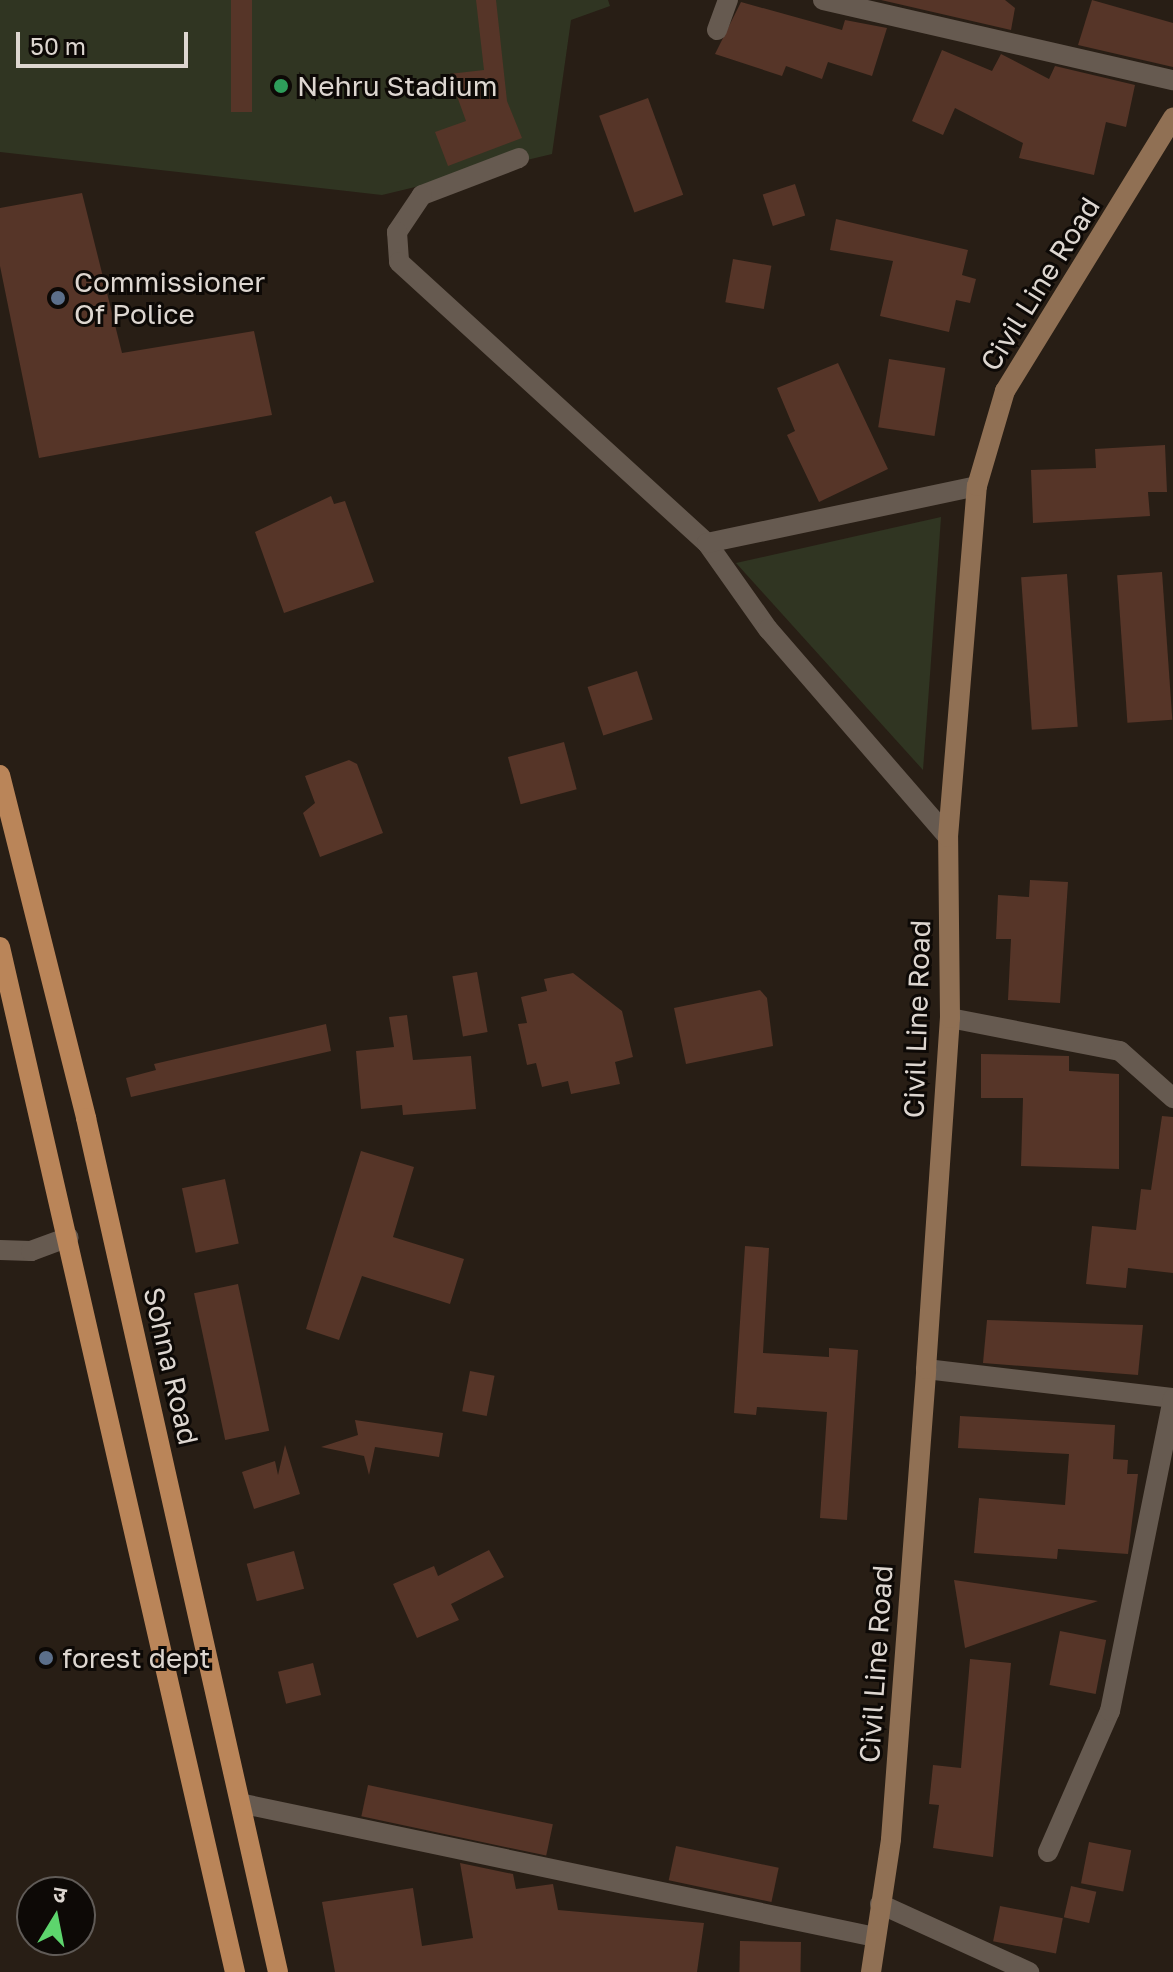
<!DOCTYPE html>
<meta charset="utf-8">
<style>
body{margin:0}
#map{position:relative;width:1173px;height:1972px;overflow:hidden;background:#281e15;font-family:"Golos Text","Noto Sans Devanagari",sans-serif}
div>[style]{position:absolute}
.green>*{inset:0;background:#303522}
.building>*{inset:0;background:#563528;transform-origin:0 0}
.street>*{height:20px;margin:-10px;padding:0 10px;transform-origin:10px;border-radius:10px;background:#665a50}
.secondary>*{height:20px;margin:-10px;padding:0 10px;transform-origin:10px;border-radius:10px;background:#907054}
.primary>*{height:20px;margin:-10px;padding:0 10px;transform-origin:10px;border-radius:10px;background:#ba8559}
.dots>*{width:22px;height:22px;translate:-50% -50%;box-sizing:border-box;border:4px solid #0d0906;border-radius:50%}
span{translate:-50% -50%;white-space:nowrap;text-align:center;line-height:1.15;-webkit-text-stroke:6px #0d0906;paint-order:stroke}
.poi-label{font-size:28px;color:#ddd6d0}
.left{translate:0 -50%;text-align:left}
.street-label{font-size:28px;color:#ddd6d0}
.north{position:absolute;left:16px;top:1876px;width:80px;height:80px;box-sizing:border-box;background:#0d0906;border:2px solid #605b57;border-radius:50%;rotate:10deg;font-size:22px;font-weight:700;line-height:32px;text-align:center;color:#ddd6d0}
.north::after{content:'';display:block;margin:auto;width:28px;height:36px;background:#5dd56d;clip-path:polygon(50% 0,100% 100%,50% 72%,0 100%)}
.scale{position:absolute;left:16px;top:32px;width:172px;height:36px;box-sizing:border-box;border:4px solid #ddd6d0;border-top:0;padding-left:10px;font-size:24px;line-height:28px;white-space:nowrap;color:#ddd6d0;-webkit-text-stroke:6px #0d0906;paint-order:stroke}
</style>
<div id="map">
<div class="green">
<div style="clip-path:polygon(0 0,608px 0,610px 6px,571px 20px,552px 154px,382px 195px,0 152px)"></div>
<div style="clip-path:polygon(941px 517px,931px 661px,923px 770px,736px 563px)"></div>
</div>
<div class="building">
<div style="left:231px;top:0;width:21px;height:112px"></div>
<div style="clip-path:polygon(476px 0,496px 0,507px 101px,522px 138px,448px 166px,435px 132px,466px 121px,449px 74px,484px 70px)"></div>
<div style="clip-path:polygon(881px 0,1005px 0,1015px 8px,1011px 30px)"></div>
<div style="clip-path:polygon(1092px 0,1173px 23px,1173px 67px,1078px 45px)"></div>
<div style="clip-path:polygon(741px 2px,842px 30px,845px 20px,887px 28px,872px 76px,828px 62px,822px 79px,786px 66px,782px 76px,715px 54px)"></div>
<div style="clip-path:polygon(942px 50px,992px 71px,1001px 54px,1049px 79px,1055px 66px,1135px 85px,1126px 127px,1106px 122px,1094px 175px,1019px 158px,1023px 143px,955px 108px,943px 135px,912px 121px)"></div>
<div style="left:648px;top:98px;width:103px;height:52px;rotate:70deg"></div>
<div style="left:795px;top:184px;width:33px;height:34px;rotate:72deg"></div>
<div style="clip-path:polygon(82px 193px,122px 353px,254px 331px,272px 415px,39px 458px,0 266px,0 208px)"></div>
<div style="clip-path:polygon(836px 219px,968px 250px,962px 275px,976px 279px,970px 303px,956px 300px,949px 332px,880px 316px,893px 261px,830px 250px)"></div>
<div style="left:733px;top:259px;width:39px;height:44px;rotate:10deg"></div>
<div style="left:889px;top:359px;width:57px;height:69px;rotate:9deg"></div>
<div style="clip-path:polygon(838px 363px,888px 469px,819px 502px,787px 435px,795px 431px,777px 388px)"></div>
<div style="clip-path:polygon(1165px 445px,1167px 492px,1148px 492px,1150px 516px,1033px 523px,1031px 470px,1096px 468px,1095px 449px)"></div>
<div style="clip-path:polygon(331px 496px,334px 504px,345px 501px,374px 582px,284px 613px,255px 532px)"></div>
<div style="left:1162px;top:572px;width:148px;height:45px;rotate:86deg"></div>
<div style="left:1067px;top:574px;width:153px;height:46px;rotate:86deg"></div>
<div style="left:637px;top:671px;width:51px;height:52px;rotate:72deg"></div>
<div style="left:564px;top:742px;width:49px;height:58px;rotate:75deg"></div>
<div style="clip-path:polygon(349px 760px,357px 764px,383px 833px,320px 857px,303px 813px,315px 803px,305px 776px)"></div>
<div style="clip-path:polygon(1030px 880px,1068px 882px,1060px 1003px,1008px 1000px,1011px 939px,996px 939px,998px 895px,1029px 897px)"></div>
<div style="left:477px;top:972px;width:61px;height:25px;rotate:80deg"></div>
<div style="clip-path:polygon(573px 973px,622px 1011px,633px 1057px,615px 1062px,620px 1084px,571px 1094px,568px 1081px,542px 1087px,536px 1063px,527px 1065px,518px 1024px,527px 1023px,521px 997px,547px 991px,544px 979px)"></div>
<div style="clip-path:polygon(760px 990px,767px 998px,773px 1046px,686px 1064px,674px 1008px)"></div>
<div style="clip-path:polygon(407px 1015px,413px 1060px,471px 1056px,476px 1109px,403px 1115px,402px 1105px,361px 1109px,356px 1051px,394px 1047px,389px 1017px)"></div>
<div style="clip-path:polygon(326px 1024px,331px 1051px,131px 1097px,126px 1078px,156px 1070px,154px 1064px)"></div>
<div style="clip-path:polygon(981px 1054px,1069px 1056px,1069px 1071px,1119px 1074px,1119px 1169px,1021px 1166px,1023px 1098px,981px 1098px)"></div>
<div style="clip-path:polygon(1162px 1116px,1173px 1117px,1173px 1273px,1128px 1268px,1126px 1288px,1086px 1284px,1092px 1226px,1136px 1230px,1141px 1189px,1151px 1190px)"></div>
<div style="clip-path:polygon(361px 1151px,414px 1167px,393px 1237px,464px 1259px,450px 1304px,362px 1276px,339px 1340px,306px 1329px)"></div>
<div style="left:225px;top:1179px;width:66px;height:44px;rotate:78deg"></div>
<div style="clip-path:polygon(745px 1246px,769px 1248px,763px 1353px,829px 1357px,829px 1348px,858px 1350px,847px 1520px,820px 1518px,827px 1412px,757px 1407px,756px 1415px,734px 1413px)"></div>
<div style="left:238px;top:1284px;width:150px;height:45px;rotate:78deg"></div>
<div style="clip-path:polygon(987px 1320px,1143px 1325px,1138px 1375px,983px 1363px)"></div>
<div style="left:470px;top:1371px;width:25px;height:41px;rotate:11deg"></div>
<div style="clip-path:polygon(960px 1416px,1115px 1425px,1113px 1459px,1128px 1460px,1127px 1474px,1138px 1474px,1128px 1554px,1058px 1549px,1057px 1559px,974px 1553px,979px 1498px,1065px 1505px,1069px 1454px,958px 1448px)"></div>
<div style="clip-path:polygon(355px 1420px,443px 1433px,439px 1457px,375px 1447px,369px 1475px,364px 1456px,321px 1447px,358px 1435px)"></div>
<div style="clip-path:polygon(285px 1445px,300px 1494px,254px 1509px,242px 1472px,275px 1461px,278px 1475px)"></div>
<div style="clip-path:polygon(489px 1550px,504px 1577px,451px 1604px,459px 1620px,417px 1638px,393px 1584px,434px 1566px,438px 1576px)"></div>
<div style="left:294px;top:1551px;width:39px;height:49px;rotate:75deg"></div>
<div style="clip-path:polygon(954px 1580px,1098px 1601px,965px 1648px)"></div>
<div style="left:1060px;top:1631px;width:47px;height:55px;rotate:11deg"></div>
<div style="clip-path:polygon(970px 1659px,1011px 1663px,993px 1857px,933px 1848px,939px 1805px,929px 1804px,933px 1765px,961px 1768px)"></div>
<div style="left:313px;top:1663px;width:33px;height:36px;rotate:76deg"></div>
<div style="left:368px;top:1785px;width:189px;height:32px;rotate:12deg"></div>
<div style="left:1089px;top:1842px;width:43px;height:42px;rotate:11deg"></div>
<div style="left:676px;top:1846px;width:105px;height:35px;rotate:12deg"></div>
<div style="clip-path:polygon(460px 1863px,513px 1874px,516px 1889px,553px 1884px,558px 1910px,704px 1923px,697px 1972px,335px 1972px,322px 1902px,413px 1888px,422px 1946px,473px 1938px)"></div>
<div style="left:1071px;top:1886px;width:26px;height:32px;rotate:13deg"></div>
<div style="left:1000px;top:1906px;width:64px;height:36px;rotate:11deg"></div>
<div style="left:740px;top:1941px;width:61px;height:31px;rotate:1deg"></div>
</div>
<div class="street">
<div style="left:823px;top:0;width:359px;rotate:12.9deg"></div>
<div style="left:717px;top:30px;width:32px;rotate:-70deg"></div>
<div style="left:519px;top:158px;width:104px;rotate:159.1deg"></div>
<div style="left:422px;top:195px;width:45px;rotate:124deg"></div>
<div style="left:397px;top:232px;width:30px;rotate:86deg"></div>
<div style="left:399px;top:262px;width:417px;rotate:42.4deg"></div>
<div style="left:707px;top:543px;width:105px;rotate:54.7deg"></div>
<div style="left:768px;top:629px;width:275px;rotate:49.1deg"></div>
<div style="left:707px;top:543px;width:276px;rotate:-11.9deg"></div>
<div style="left:950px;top:1018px;width:173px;rotate:11deg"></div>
<div style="left:1120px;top:1051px;width:71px;rotate:41.6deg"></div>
<div style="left:0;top:1250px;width:31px;rotate:2deg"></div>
<div style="left:31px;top:1251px;width:40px;rotate:-20.2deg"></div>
<div style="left:926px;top:1369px;width:249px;rotate:6.7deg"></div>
<div style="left:244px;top:1804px;width:645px;rotate:11.9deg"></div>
<div style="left:1048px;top:1852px;width:154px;rotate:-66.3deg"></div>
<div style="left:1110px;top:1711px;width:319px;rotate:-78.6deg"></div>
<div style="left:880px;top:1904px;width:164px;rotate:24.5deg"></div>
</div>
<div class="secondary">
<div style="left:871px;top:1972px;width:134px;rotate:-81.4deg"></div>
<div style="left:891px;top:1839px;width:471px;rotate:-85.7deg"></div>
<div style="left:926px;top:1369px;width:352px;rotate:-86.1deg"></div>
<div style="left:950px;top:1018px;width:181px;rotate:-90.6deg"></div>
<div style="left:948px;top:837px;width:352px;rotate:-85.3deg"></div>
<div style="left:977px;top:486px;width:99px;rotate:-73.6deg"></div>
<div style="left:1005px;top:391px;width:321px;rotate:-58.4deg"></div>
</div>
<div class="primary">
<div style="left:0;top:775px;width:354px;rotate:75.9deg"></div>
<div style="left:86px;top:1118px;width:875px;rotate:77.33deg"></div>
<div style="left:0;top:947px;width:1052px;rotate:77.09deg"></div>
</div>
<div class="dots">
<div style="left:281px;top:86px;background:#2e9e5b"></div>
<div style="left:58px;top:298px;background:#5c6f8a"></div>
<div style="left:46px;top:1658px;background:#5c6f8a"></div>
</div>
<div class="poi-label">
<span class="left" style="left:297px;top:86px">Nehru Stadium</span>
<span class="left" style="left:74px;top:298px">Commissioner<br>Of Police</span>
<span class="left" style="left:62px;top:1658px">forest dept</span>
</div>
<div class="street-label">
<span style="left:1040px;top:284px;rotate:-58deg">Civil Line Road</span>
<span style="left:917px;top:1019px;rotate:-88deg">Civil Line Road</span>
<span style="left:171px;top:1366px;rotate:77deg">Sohna Road</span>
<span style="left:876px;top:1664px;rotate:-86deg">Civil Line Road</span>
</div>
<div class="north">उ</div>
<div class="scale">50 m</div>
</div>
